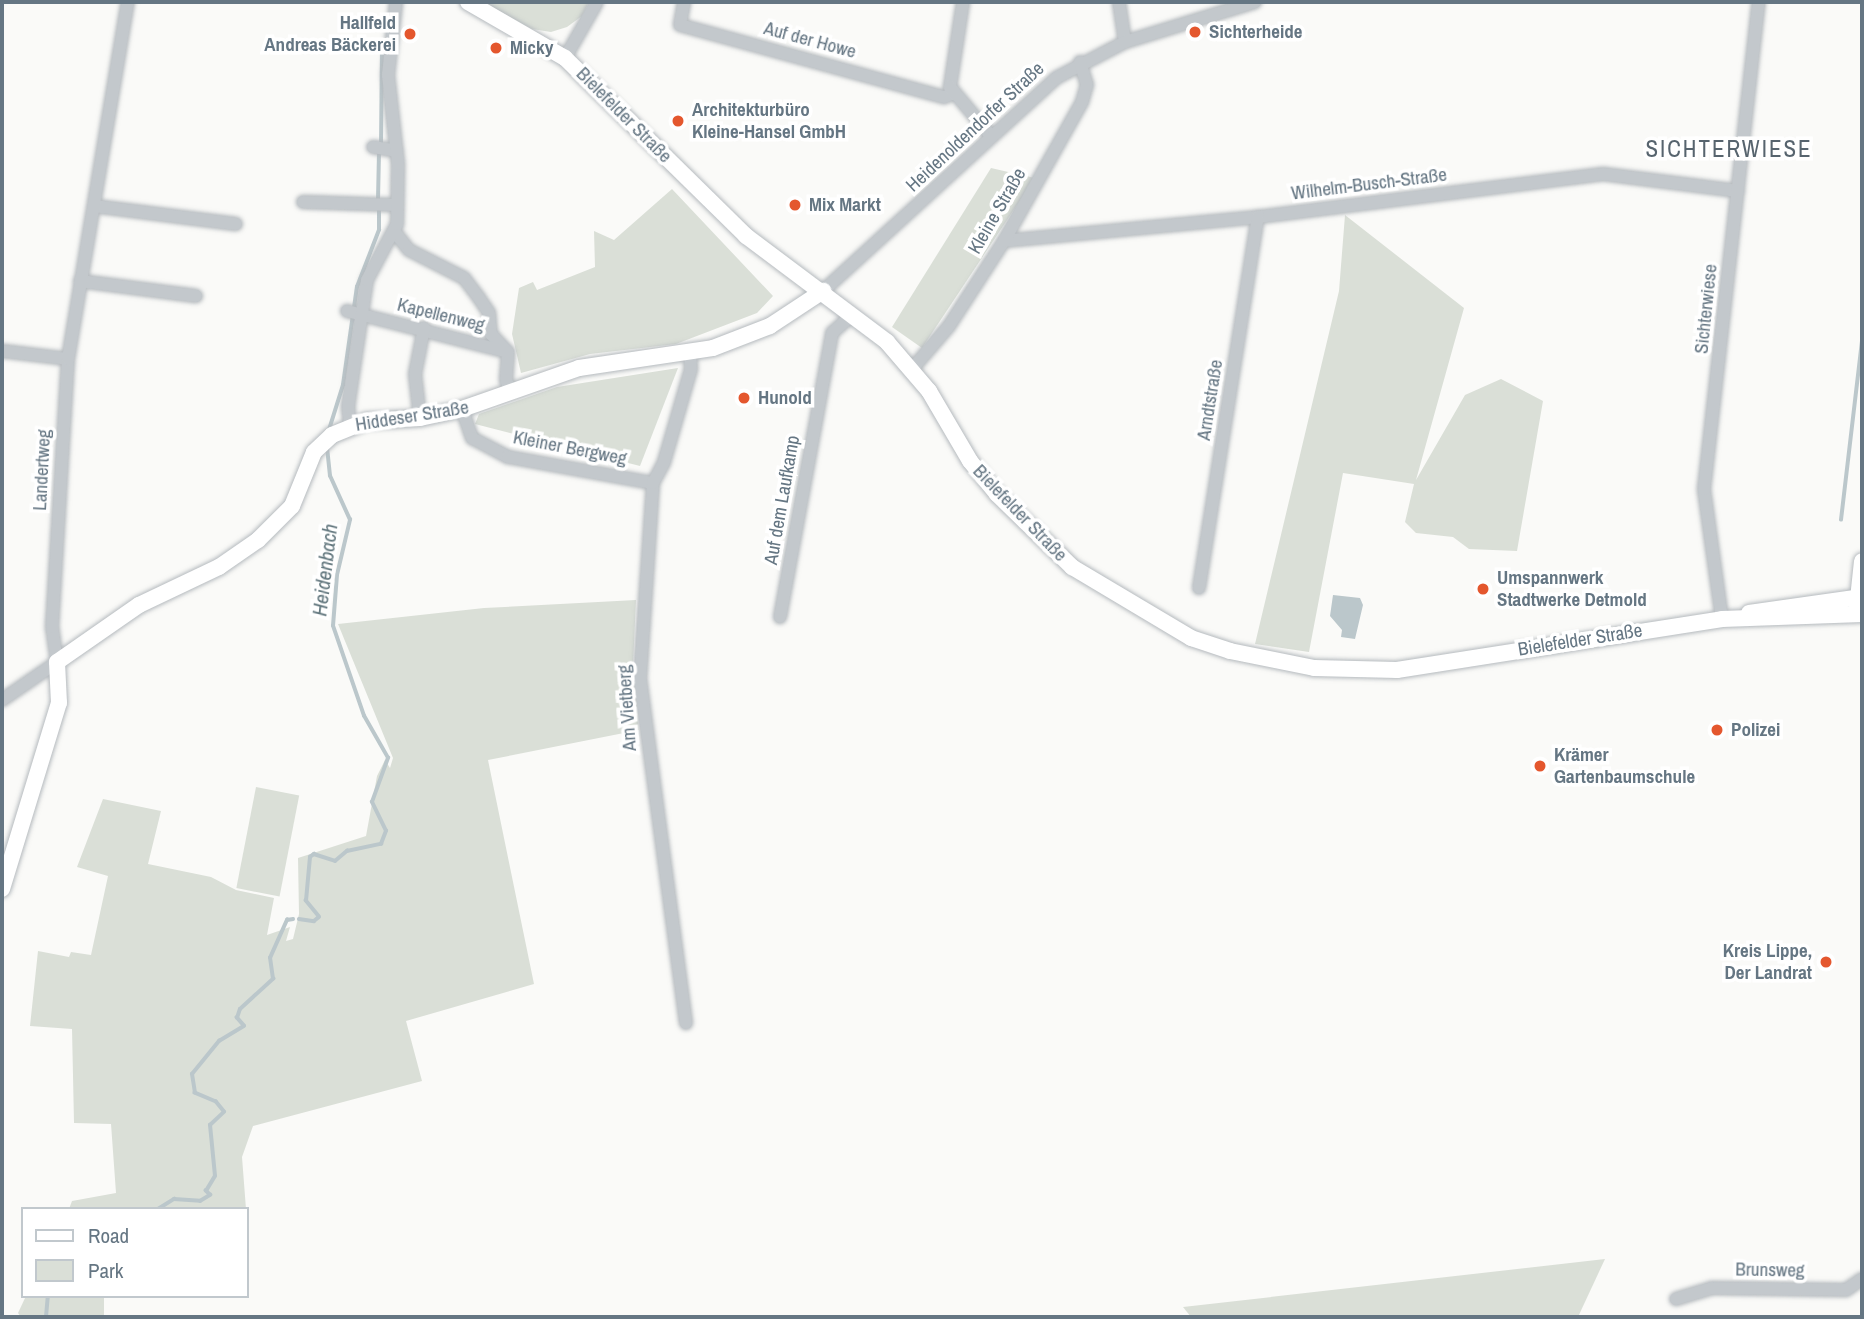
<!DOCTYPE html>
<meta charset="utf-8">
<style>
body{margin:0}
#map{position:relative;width:1864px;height:1319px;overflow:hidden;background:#fafaf8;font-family:"Archivo Narrow",sans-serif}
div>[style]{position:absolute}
.green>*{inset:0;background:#dadfd7;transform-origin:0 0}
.water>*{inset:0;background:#bbc7cb}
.stream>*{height:3.5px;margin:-1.75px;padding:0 1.75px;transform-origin:1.75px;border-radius:1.75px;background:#bbc7cb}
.roads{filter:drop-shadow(0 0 2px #b5babe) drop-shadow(0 0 2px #b5babe)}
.minor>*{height:12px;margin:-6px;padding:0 6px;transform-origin:6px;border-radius:6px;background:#c3c8cc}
.major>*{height:16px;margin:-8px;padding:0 8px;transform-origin:8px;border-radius:8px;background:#fff}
.dots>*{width:19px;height:19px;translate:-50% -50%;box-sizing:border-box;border:4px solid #fff;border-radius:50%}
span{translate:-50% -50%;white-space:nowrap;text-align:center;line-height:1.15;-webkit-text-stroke:7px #fff;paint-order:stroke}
.poi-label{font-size:19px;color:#657683;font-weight:700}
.right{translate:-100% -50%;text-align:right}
.left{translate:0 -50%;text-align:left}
.street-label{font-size:19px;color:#657683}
.water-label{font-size:21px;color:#60757c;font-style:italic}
.quarter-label{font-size:23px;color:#57646e;letter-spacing:2px}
.frame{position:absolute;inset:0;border:4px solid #657683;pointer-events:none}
.legend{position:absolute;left:21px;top:1207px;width:228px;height:91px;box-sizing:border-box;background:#fff;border:2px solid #c1c8cd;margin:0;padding:9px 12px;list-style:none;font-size:21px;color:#657683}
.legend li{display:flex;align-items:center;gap:14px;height:35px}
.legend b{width:35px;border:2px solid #c1c8cd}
</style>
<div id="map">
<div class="green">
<div style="clip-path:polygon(482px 2px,589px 2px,582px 16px,567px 27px,551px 32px,532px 29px)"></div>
<div style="clip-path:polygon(991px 168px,1035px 178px,922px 348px,892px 327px)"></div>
<div style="clip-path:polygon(672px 189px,773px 296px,757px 313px,676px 344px,590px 354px,521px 373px,512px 334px,519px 288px,533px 282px,537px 290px,595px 267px,594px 231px,614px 240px)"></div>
<div style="clip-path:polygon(1345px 215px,1464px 308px,1416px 480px,1465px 395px,1501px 379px,1543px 401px,1517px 551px,1469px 549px,1453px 537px,1416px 533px,1405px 522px,1414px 484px,1343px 473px,1309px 652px,1255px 644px,1339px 291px)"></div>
<div style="clip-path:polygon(678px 368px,640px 466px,475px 424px,479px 414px,557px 387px)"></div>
<div style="clip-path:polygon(636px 600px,633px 665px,639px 730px,488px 760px,534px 984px,406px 1021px,422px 1081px,253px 1126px,242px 1157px,246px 1209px,69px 1209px,72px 1201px,116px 1193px,111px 1124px,74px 1123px,72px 1029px,30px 1026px,38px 951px,69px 957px,71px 952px,91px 955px,108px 876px,77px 867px,103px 799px,161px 811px,148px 864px,211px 877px,236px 890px,274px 898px,267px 935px,290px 927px,286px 941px,293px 939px,299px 914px,298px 858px,366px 836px,377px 776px,385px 760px,390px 768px,393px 758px,338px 624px,484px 608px)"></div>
<div style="left:256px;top:787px;width:44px;height:103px;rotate:11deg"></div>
<div style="clip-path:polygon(1605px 1259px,1578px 1317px,1191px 1317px,1183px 1307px)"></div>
<div style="clip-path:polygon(26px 1296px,104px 1296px,104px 1317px,21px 1317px,18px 1313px)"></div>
</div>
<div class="water">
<div style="clip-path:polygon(1333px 595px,1360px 598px,1363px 605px,1355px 639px,1341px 637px,1342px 630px,1330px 616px)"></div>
</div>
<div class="stream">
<div style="left:381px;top:145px;width:98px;rotate:-89.4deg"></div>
<div style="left:378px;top:200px;width:48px;rotate:-88.8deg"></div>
<div style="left:328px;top:433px;width:50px;rotate:-72.6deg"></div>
<div style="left:343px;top:385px;width:99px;rotate:-81.9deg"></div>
<div style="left:357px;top:287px;width:61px;rotate:-68.9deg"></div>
<div style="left:379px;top:230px;width:22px;rotate:-90deg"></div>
<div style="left:1841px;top:520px;width:180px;rotate:-83.3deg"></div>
<div style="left:299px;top:919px;width:15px;rotate:8deg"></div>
<div style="left:314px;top:921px;width:6px;rotate:-39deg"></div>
<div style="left:319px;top:917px;width:21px;rotate:-129deg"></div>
<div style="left:306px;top:901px;width:44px;rotate:-84.8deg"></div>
<div style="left:310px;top:857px;width:5px;rotate:-37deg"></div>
<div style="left:314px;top:854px;width:22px;rotate:18deg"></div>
<div style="left:335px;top:861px;width:16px;rotate:-40deg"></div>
<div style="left:347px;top:851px;width:35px;rotate:-12deg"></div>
<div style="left:381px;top:844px;width:14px;rotate:-69deg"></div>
<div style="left:386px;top:831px;width:32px;rotate:-116deg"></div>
<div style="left:372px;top:802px;width:47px;rotate:-70deg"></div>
<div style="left:388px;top:758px;width:48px;rotate:-119.7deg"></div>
<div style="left:364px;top:716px;width:95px;rotate:-109deg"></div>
<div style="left:333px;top:626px;width:51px;rotate:-85.5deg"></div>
<div style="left:337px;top:575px;width:57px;rotate:-76.7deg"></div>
<div style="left:350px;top:520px;width:48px;rotate:-114.4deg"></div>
<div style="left:330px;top:476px;width:29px;rotate:-96deg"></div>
<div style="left:158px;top:1209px;width:19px;rotate:-32deg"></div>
<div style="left:174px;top:1199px;width:26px;rotate:4deg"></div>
<div style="left:200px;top:1201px;width:12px;rotate:-31deg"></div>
<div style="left:210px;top:1195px;width:6px;rotate:-135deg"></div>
<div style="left:206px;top:1191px;width:17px;rotate:-59deg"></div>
<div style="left:215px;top:1176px;width:51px;rotate:-95.6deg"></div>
<div style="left:210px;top:1125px;width:19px;rotate:-43deg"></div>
<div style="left:224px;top:1112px;width:13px;rotate:-129deg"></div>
<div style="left:216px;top:1102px;width:23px;rotate:-157deg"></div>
<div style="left:195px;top:1093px;width:19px;rotate:-99deg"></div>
<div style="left:192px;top:1074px;width:43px;rotate:-50.7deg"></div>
<div style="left:219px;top:1041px;width:29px;rotate:-31deg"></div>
<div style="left:244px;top:1026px;width:11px;rotate:-131deg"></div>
<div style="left:237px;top:1018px;width:9px;rotate:-72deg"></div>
<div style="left:240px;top:1009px;width:45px;rotate:-42.3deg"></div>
<div style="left:273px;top:979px;width:21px;rotate:-98deg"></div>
<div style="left:270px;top:958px;width:42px;rotate:-65.9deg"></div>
<div style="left:287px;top:920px;width:6px;rotate:-9deg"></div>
<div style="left:46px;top:1317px;width:21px;rotate:-85deg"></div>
</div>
<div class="roads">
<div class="minor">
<div style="left:684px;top:2px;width:23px;rotate:100deg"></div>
<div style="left:680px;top:25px;width:274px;rotate:15.3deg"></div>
<div style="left:944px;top:97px;width:9px;rotate:-21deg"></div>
<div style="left:963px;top:2px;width:86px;rotate:98.7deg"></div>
<div style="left:950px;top:87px;width:64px;rotate:50.1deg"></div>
<div style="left:1119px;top:2px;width:40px;rotate:81.5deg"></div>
<div style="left:565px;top:58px;width:64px;rotate:-60.3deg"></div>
<div style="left:373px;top:147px;width:24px;rotate:9deg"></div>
<div style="left:303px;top:202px;width:92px;rotate:1.9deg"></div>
<div style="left:94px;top:206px;width:143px;rotate:7.2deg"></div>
<div style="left:394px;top:231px;width:24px;rotate:52deg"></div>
<div style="left:409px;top:250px;width:62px;rotate:27deg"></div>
<div style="left:464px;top:278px;width:25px;rotate:53deg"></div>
<div style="left:479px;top:298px;width:18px;rotate:56deg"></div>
<div style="left:489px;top:313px;width:21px;rotate:85deg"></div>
<div style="left:491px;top:334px;width:25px;rotate:47deg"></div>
<div style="left:508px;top:352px;width:28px;rotate:94deg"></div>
<div style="left:506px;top:380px;width:13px;rotate:67deg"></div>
<div style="left:1004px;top:241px;width:255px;rotate:-5.4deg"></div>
<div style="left:1258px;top:217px;width:348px;rotate:-7.1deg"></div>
<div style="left:1603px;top:174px;width:136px;rotate:7.2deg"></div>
<div style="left:80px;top:281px;width:117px;rotate:7.4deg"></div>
<div style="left:823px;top:291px;width:316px;rotate:-42.4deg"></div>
<div style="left:1056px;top:78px;width:78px;rotate:-27.6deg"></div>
<div style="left:1125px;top:42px;width:136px;rotate:-17.1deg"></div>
<div style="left:347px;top:311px;width:166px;rotate:14.3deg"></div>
<div style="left:2px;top:351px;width:66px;rotate:6.9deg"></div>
<div style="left:913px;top:368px;width:55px;rotate:-49.4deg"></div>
<div style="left:949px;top:326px;width:101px;rotate:-57.1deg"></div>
<div style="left:1004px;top:241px;width:159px;rotate:-60.7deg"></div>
<div style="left:1082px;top:102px;width:18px;rotate:-74deg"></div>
<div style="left:1087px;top:85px;width:24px;rotate:-107deg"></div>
<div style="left:462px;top:409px;width:31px;rotate:71deg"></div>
<div style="left:472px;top:438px;width:41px;rotate:27.8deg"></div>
<div style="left:508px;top:457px;width:147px;rotate:10.2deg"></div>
<div style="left:420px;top:418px;width:44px;rotate:-96.5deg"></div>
<div style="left:415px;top:374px;width:47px;rotate:-78.9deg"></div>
<div style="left:350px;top:425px;width:18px;rotate:-96deg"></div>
<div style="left:348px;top:407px;width:128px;rotate:-81.5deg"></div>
<div style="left:367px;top:280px;width:64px;rotate:-61.8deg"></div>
<div style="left:397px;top:224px;width:60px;rotate:-89deg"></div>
<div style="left:398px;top:164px;width:90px;rotate:-96.4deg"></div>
<div style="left:388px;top:75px;width:73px;rotate:-83.7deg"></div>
<div style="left:1199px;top:588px;width:376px;rotate:-81deg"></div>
<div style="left:780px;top:617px;width:289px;rotate:-79.6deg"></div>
<div style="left:832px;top:333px;width:27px;rotate:-42deg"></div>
<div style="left:1722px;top:619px;width:131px;rotate:-97.9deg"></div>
<div style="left:1704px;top:489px;width:490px;rotate:-83.6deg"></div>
<div style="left:2px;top:700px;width:67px;rotate:-34.6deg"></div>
<div style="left:57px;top:662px;width:35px;rotate:-98deg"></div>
<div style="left:52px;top:627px;width:268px;rotate:-86.6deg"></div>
<div style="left:68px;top:359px;width:362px;rotate:-80.5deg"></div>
<div style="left:686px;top:1023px;width:347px;rotate:-97.6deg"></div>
<div style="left:640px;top:679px;width:196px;rotate:-86.2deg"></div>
<div style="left:653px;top:483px;width:24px;rotate:-62deg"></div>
<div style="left:664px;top:462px;width:97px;rotate:-73.8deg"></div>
<div style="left:691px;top:369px;width:17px;rotate:-93deg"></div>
<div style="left:1676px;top:1299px;width:37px;rotate:-17deg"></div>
<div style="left:1711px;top:1288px;width:135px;rotate:0.8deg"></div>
<div style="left:1846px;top:1290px;width:19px;rotate:-35deg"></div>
</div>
<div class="major">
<div style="left:468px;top:2px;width:112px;rotate:30deg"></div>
<div style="left:565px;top:58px;width:254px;rotate:44.5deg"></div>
<div style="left:746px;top:236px;width:176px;rotate:36.9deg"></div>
<div style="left:887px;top:342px;width:65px;rotate:49.4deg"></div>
<div style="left:929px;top:391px;width:81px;rotate:59.6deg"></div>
<div style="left:970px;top:461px;width:43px;rotate:50.7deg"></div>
<div style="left:997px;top:494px;width:105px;rotate:44.2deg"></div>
<div style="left:1072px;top:567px;width:139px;rotate:30.8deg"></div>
<div style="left:1191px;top:638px;width:41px;rotate:18.4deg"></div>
<div style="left:1230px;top:651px;width:86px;rotate:11.4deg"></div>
<div style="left:1314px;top:668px;width:83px;rotate:1.4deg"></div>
<div style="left:1397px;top:670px;width:329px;rotate:-8.9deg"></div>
<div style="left:1722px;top:619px;width:140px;rotate:-2deg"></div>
<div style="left:1857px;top:608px;width:47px;rotate:-83.9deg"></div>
<div style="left:1749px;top:613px;width:114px;rotate:-8.1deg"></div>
<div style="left:2px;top:889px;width:195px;rotate:-73deg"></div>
<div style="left:59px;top:703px;width:41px;rotate:-92.8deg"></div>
<div style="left:57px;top:662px;width:100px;rotate:-34.8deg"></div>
<div style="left:139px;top:605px;width:89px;rotate:-25.4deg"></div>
<div style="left:219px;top:567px;width:47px;rotate:-34.7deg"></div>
<div style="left:258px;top:540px;width:48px;rotate:-45deg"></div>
<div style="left:292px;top:506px;width:58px;rotate:-67.8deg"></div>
<div style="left:314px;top:452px;width:25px;rotate:-43deg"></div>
<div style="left:332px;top:435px;width:38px;rotate:-22deg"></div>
<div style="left:367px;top:421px;width:53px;rotate:-3.2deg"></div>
<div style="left:420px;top:418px;width:43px;rotate:-12.1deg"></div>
<div style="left:462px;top:409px;width:124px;rotate:-19.3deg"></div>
<div style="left:579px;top:368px;width:135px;rotate:-8.5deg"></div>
<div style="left:713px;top:348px;width:61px;rotate:-21.1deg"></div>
<div style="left:770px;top:326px;width:64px;rotate:-33.4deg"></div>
</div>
</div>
<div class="dots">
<div style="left:1195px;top:32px;background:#e4572e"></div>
<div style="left:410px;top:34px;background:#e4572e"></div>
<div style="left:496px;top:48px;background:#e4572e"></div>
<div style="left:678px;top:121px;background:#e4572e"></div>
<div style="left:795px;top:205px;background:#e4572e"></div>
<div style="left:744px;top:398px;background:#e4572e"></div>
<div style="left:1483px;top:589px;background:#e4572e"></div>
<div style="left:1717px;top:730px;background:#e4572e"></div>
<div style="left:1540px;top:766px;background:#e4572e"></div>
<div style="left:1826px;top:962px;background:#e4572e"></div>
</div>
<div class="poi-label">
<span class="right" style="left:396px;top:34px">Hallfeld<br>Andreas Bäckerei</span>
<span class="left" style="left:1209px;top:32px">Sichterheide</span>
<span class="left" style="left:510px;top:48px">Micky</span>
<span class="left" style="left:692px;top:121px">Architekturbüro<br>Kleine-Hansel GmbH</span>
<span class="left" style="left:809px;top:205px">Mix Markt</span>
<span class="left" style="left:758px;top:398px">Hunold</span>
<span class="left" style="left:1497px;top:589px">Umspannwerk<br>Stadtwerke Detmold</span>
<span class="left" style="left:1731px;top:730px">Polizei</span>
<span class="left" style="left:1554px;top:766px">Krämer<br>Gartenbaumschule</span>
<span class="right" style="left:1812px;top:962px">Kreis Lippe,<br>Der Landrat</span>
</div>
<div class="street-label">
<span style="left:810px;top:40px;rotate:15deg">Auf der Howe</span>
<span style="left:624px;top:115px;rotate:45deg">Bielefelder Straße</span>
<span style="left:975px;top:127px;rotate:-43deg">Heidenoldendorfer Straße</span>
<span style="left:1369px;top:184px;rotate:-7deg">Wilhelm-Busch-Straße</span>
<span style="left:997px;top:211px;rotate:-60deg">Kleine Straße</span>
<span style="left:1706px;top:309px;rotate:-84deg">Sichterwiese</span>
<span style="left:441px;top:315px;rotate:14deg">Kapellenweg</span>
<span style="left:1210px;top:400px;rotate:-81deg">Arndtstraße</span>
<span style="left:412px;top:416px;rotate:-9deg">Hiddeser Straße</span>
<span style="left:570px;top:448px;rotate:11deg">Kleiner Bergweg</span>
<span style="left:42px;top:470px;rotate:-87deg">Landertweg</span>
<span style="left:782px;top:500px;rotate:-80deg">Auf dem Laufkamp</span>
<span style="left:1020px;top:513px;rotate:46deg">Bielefelder Straße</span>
<span style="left:1580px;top:640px;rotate:-9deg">Bielefelder Straße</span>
<span style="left:627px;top:708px;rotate:-94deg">Am Vietberg</span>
<span style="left:1770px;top:1270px;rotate:1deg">Brunsweg</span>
</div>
<div class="water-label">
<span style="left:325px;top:570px;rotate:-83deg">Heidenbach</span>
</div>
<div class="quarter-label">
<span style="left:1729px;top:149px">SICHTERWIESE</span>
</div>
<div class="frame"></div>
<ul class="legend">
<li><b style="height:9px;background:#fff"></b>Road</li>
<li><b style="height:19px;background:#dadfd7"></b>Park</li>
</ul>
</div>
